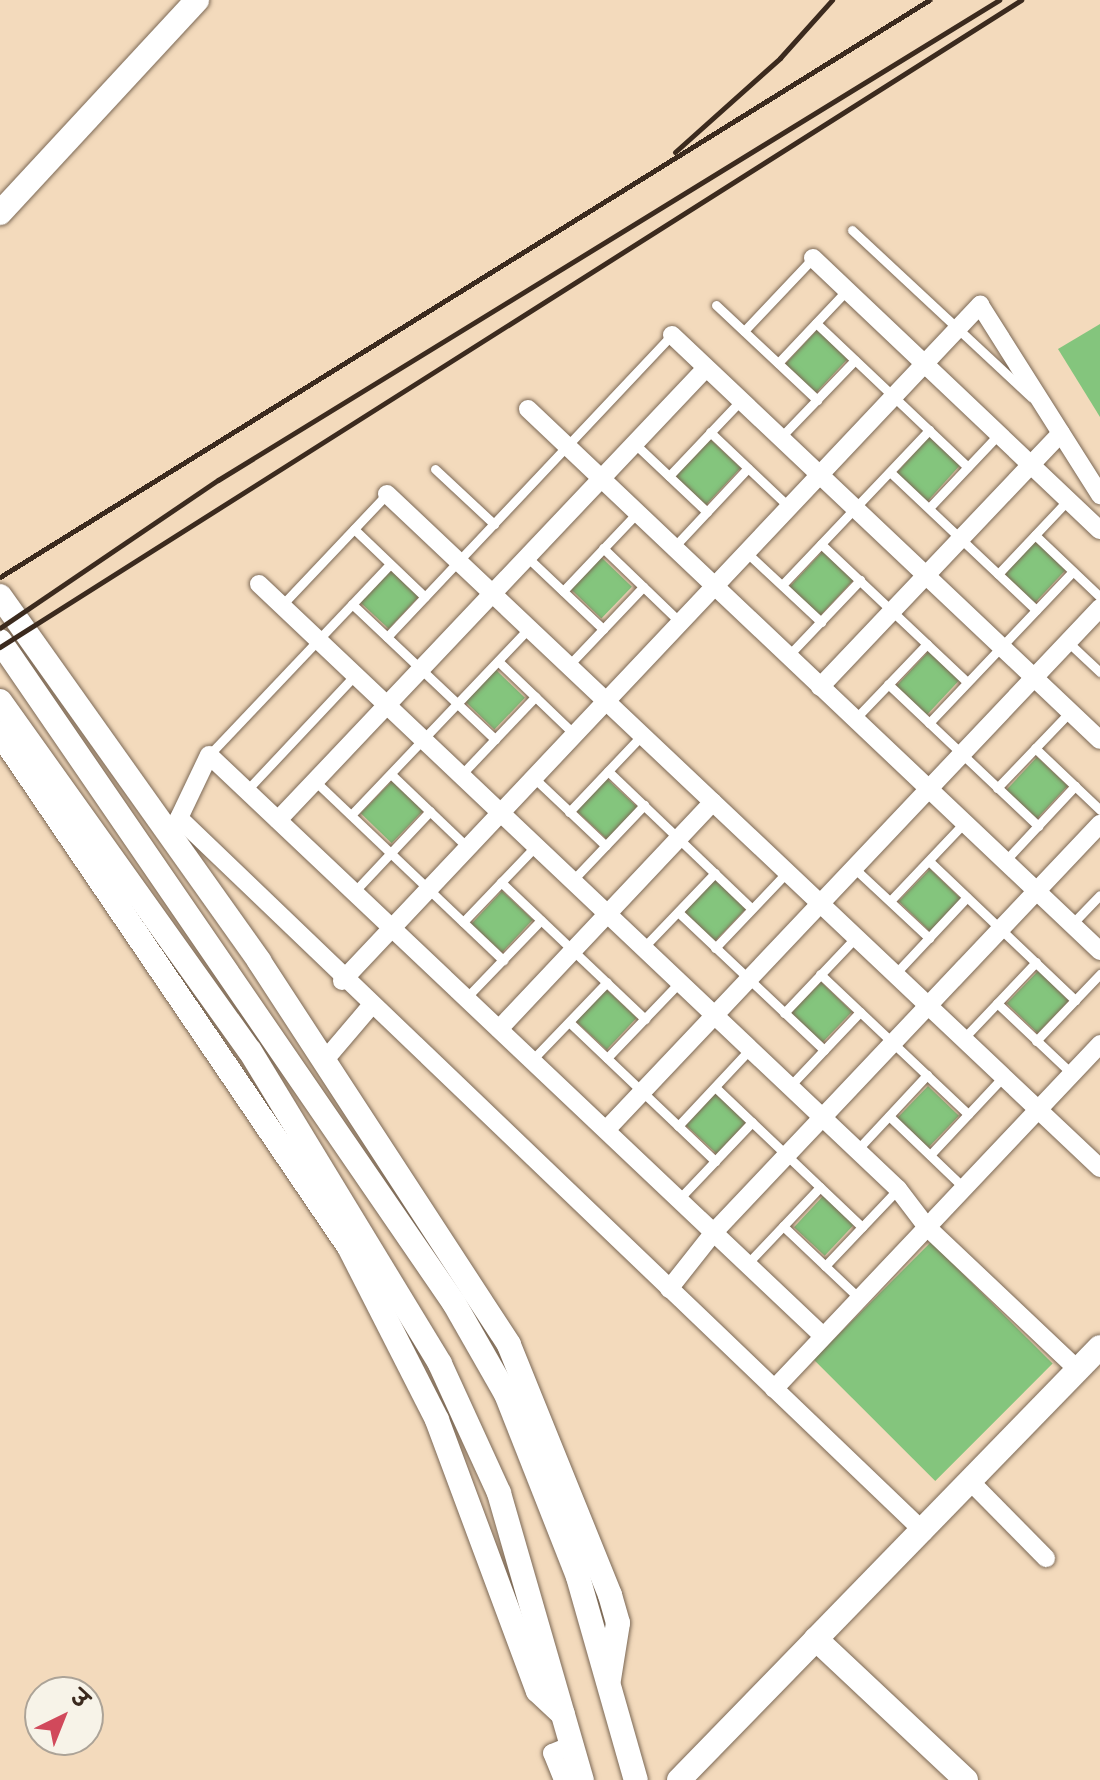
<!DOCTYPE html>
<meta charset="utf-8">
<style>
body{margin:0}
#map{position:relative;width:1100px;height:1780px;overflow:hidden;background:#f3dabc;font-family:Mynerve,"Playpen Sans Deva",sans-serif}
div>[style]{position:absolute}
.green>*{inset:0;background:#84c57d;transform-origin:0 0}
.roads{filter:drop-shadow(0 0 2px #7b6855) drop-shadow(0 0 2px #7b6855)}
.lane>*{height:9px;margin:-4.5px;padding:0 4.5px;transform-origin:4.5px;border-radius:4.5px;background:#fff}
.street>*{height:18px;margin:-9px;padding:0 9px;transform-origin:9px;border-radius:9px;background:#fff}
.secondary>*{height:24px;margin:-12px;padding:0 12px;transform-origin:12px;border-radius:12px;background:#fff}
.rail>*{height:5px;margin:-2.5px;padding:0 2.5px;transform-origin:2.5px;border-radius:2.5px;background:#3b2a1e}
span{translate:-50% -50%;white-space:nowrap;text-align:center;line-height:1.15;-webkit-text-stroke:8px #f7f3e8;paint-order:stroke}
.north{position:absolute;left:24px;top:1676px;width:80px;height:80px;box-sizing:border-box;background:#f7f3e8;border:2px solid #aca397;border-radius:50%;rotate:43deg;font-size:22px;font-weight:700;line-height:32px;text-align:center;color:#3b2a1e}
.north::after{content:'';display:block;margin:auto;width:28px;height:36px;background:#d1495b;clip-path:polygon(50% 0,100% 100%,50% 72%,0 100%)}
</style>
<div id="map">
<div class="green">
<div style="clip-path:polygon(1100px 324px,1100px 417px,1058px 349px)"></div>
<div style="left:818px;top:329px;width:42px;height:50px;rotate:43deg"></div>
<div style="left:929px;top:437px;width:42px;height:50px;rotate:42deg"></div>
<div style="left:710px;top:439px;width:42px;height:51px;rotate:43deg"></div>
<div style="left:1037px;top:539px;width:42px;height:50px;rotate:43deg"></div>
<div style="left:823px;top:551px;width:42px;height:50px;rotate:43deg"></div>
<div style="left:601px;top:557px;width:43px;height:44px;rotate:44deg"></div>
<div style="left:388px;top:568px;width:42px;height:44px;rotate:43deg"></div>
<div style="left:929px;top:651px;width:42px;height:50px;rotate:43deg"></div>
<div style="left:494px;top:668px;width:43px;height:44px;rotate:44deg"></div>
<div style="left:1037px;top:757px;width:42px;height:45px;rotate:43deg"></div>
<div style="left:606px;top:778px;width:44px;height:44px;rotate:43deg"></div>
<div style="left:392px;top:781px;width:43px;height:45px;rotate:44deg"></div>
<div style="left:930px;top:869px;width:43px;height:45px;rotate:44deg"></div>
<div style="left:715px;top:879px;width:43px;height:45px;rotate:44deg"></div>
<div style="left:502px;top:891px;width:42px;height:45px;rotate:43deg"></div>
<div style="left:1038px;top:971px;width:43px;height:45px;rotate:44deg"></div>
<div style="left:821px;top:982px;width:43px;height:45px;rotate:44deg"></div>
<div style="left:606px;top:989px;width:42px;height:44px;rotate:43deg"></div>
<div style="left:928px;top:1086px;width:43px;height:44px;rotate:44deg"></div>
<div style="left:716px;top:1093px;width:42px;height:44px;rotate:43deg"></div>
<div style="left:824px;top:1195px;width:42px;height:44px;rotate:43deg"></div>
<div style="left:931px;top:1242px;width:172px;height:166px;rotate:45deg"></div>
</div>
<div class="roads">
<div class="lane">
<div style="left:852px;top:230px;width:245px;rotate:43deg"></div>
<div style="left:716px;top:305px;width:139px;rotate:43.2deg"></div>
<div style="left:816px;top:323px;width:209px;rotate:43.5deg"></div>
<div style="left:744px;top:331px;width:100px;rotate:-46.6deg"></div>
<div style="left:778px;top:363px;width:100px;rotate:-46.6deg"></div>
<div style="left:710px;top:432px;width:109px;rotate:43.5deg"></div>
<div style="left:780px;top:438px;width:108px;rotate:-46.1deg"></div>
<div style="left:635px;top:444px;width:99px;rotate:43.4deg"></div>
<div style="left:435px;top:469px;width:81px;rotate:43deg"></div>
<div style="left:890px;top:472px;width:201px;rotate:43.4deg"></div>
<div style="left:669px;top:476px;width:105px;rotate:-46.5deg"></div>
<div style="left:929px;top:508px;width:102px;rotate:-46.6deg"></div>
<div style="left:354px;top:529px;width:98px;rotate:43.8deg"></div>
<div style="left:1035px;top:535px;width:90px;rotate:43.6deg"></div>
<div style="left:821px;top:544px;width:201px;rotate:43.4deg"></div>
<div style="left:674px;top:547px;width:108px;rotate:-46.9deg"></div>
<div style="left:603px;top:548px;width:107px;rotate:43.9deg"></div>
<div style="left:746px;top:552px;width:103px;rotate:43deg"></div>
<div style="left:527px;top:557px;width:105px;rotate:43.5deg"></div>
<div style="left:998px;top:574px;width:102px;rotate:-46.6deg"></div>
<div style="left:782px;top:585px;width:214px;rotate:-46.5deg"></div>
<div style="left:563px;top:591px;width:108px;rotate:-46.5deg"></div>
<div style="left:352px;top:604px;width:197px;rotate:43.4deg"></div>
<div style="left:282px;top:605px;width:153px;rotate:-46.6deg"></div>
<div style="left:387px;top:637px;width:415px;rotate:-46.7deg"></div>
<div style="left:1068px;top:642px;width:44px;rotate:43.2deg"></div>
<div style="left:788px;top:656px;width:105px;rotate:-46.5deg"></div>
<div style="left:498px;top:661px;width:105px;rotate:43.8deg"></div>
<div style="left:569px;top:665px;width:108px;rotate:-46.5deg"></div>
<div style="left:888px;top:684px;width:207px;rotate:43.4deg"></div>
<div style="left:855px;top:719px;width:104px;rotate:-46.2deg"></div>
<div style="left:929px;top:723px;width:209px;rotate:-46.5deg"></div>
<div style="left:1035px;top:748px;width:90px;rotate:43.6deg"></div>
<div style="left:209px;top:755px;width:263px;rotate:-46.5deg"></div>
<div style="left:608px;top:771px;width:199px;rotate:43.8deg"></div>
<div style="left:391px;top:774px;width:105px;rotate:43.8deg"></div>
<div style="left:461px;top:775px;width:108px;rotate:-46.5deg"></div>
<div style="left:533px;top:777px;width:100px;rotate:43.4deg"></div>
<div style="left:315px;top:781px;width:260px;rotate:43.6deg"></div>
<div style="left:997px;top:788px;width:105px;rotate:-46.2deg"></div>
<div style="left:247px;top:790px;width:158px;rotate:-46.8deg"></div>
<div style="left:569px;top:812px;width:106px;rotate:-46.5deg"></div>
<div style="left:351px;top:815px;width:258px;rotate:-46.4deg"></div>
<div style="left:929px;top:861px;width:202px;rotate:43.6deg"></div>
<div style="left:1005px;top:861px;width:103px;rotate:-47deg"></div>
<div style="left:854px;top:868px;width:103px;rotate:43deg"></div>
<div style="left:572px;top:881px;width:105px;rotate:-46.5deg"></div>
<div style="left:501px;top:882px;width:199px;rotate:43.6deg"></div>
<div style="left:354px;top:892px;width:111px;rotate:-46.8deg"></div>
<div style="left:890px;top:901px;width:108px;rotate:-46.5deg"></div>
<div style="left:678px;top:912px;width:201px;rotate:43.4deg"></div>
<div style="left:463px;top:922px;width:105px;rotate:-46.2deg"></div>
<div style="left:1072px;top:924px;width:40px;rotate:-46deg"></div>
<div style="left:643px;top:948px;width:104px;rotate:-46.2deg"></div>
<div style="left:715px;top:948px;width:105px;rotate:-46.5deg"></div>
<div style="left:820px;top:974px;width:204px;rotate:43.4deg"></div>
<div style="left:895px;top:974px;width:105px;rotate:-46.9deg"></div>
<div style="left:466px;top:998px;width:108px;rotate:-46.1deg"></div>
<div style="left:997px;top:1003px;width:103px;rotate:43.4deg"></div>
<div style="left:784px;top:1013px;width:105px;rotate:-46.5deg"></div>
<div style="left:569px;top:1022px;width:202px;rotate:43.6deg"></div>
<div style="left:963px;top:1039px;width:106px;rotate:-46.5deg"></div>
<div style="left:1036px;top:1041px;width:93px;rotate:-46.3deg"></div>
<div style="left:607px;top:1058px;width:104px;rotate:-46.2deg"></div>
<div style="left:532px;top:1060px;width:108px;rotate:-46.1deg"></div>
<div style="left:790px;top:1086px;width:102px;rotate:-46.6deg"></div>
<div style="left:715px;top:1087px;width:203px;rotate:43.6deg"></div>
<div style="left:889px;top:1116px;width:104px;rotate:43.8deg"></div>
<div style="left:678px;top:1126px;width:105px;rotate:-46.9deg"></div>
<div style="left:857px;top:1150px;width:103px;rotate:-47deg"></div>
<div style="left:930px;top:1155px;width:107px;rotate:-46.9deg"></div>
<div style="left:679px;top:1199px;width:106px;rotate:-46.5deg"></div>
<div style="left:783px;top:1226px;width:105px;rotate:43.5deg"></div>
<div style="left:747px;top:1264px;width:106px;rotate:-46.5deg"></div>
<div style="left:825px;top:1266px;width:106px;rotate:-46.5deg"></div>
</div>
<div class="street">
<div style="left:813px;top:258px;width:395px;rotate:43.5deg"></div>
<div style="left:672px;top:335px;width:589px;rotate:43.42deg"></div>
<div style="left:528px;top:409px;width:788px;rotate:43.46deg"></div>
<div style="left:387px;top:494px;width:981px;rotate:43.39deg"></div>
<div style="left:259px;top:584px;width:880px;rotate:43.43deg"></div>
<div style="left:898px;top:1189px;width:48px;rotate:52.7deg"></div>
<div style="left:927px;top:1227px;width:208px;rotate:43.4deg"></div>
<div style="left:820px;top:687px;width:350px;rotate:-46.5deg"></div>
<div style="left:278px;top:820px;width:622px;rotate:-46.56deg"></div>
<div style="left:342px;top:981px;width:930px;rotate:-46.66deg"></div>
<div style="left:980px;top:305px;width:225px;rotate:57.7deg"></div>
<div style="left:499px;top:1029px;width:312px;rotate:-46.7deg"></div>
<div style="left:324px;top:1061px;width:71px;rotate:-49.6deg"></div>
<div style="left:606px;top:1130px;width:719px;rotate:-46.58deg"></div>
<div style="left:669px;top:1289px;width:73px;rotate:-51.7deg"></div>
<div style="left:714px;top:1232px;width:562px;rotate:-46.59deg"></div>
<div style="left:823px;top:1336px;width:845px;rotate:-136.58deg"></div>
<div style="left:209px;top:755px;width:70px;rotate:115.5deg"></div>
<div style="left:179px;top:818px;width:1032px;rotate:43.78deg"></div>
<div style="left:774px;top:1389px;width:475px;rotate:-46.6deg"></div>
<div style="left:971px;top:1482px;width:107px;rotate:45.4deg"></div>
<div style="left:563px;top:1780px;width:29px;rotate:-112deg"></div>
<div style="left:552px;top:1753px;width:22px;rotate:-22deg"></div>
</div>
<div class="secondary">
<div style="left:0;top:213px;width:290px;rotate:-47.2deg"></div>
<div style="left:0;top:596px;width:448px;rotate:54.6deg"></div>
<div style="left:259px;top:961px;width:458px;rotate:56.9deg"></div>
<div style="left:509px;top:1345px;width:270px;rotate:68deg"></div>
<div style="left:610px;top:1595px;width:29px;rotate:74deg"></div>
<div style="left:618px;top:1623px;width:57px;rotate:99.1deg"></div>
<div style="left:0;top:641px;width:803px;rotate:55.56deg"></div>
<div style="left:454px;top:1303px;width:105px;rotate:60.3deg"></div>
<div style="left:506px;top:1394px;width:197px;rotate:68.5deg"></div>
<div style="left:578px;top:1577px;width:211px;rotate:74.1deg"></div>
<div style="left:0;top:701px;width:430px;rotate:54.5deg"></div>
<div style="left:250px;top:1051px;width:366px;rotate:58.7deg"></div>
<div style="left:440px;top:1364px;width:142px;rotate:65.4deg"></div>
<div style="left:499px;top:1493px;width:299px;rotate:73.9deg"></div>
<div style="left:0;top:733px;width:621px;rotate:55.82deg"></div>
<div style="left:349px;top:1247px;width:194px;rotate:63deg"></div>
<div style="left:437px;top:1420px;width:289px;rotate:69.6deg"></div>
<div style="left:538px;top:1691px;width:34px;rotate:43deg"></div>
<div style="left:679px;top:1780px;width:197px;rotate:-45.8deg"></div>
<div style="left:966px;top:1780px;width:206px;rotate:-136.8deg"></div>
<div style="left:816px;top:1639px;width:407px;rotate:-45.8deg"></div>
</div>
</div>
<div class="rail">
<div style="left:675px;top:152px;width:141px;rotate:-41.8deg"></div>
<div style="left:780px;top:58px;width:78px;rotate:-48.1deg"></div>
<div style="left:0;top:577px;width:1094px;rotate:-31.84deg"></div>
<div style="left:0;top:628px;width:263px;rotate:-34.2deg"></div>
<div style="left:218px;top:480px;width:917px;rotate:-31.57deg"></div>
<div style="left:0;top:647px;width:1209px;rotate:-32.36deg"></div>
</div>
<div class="north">उ</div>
</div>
